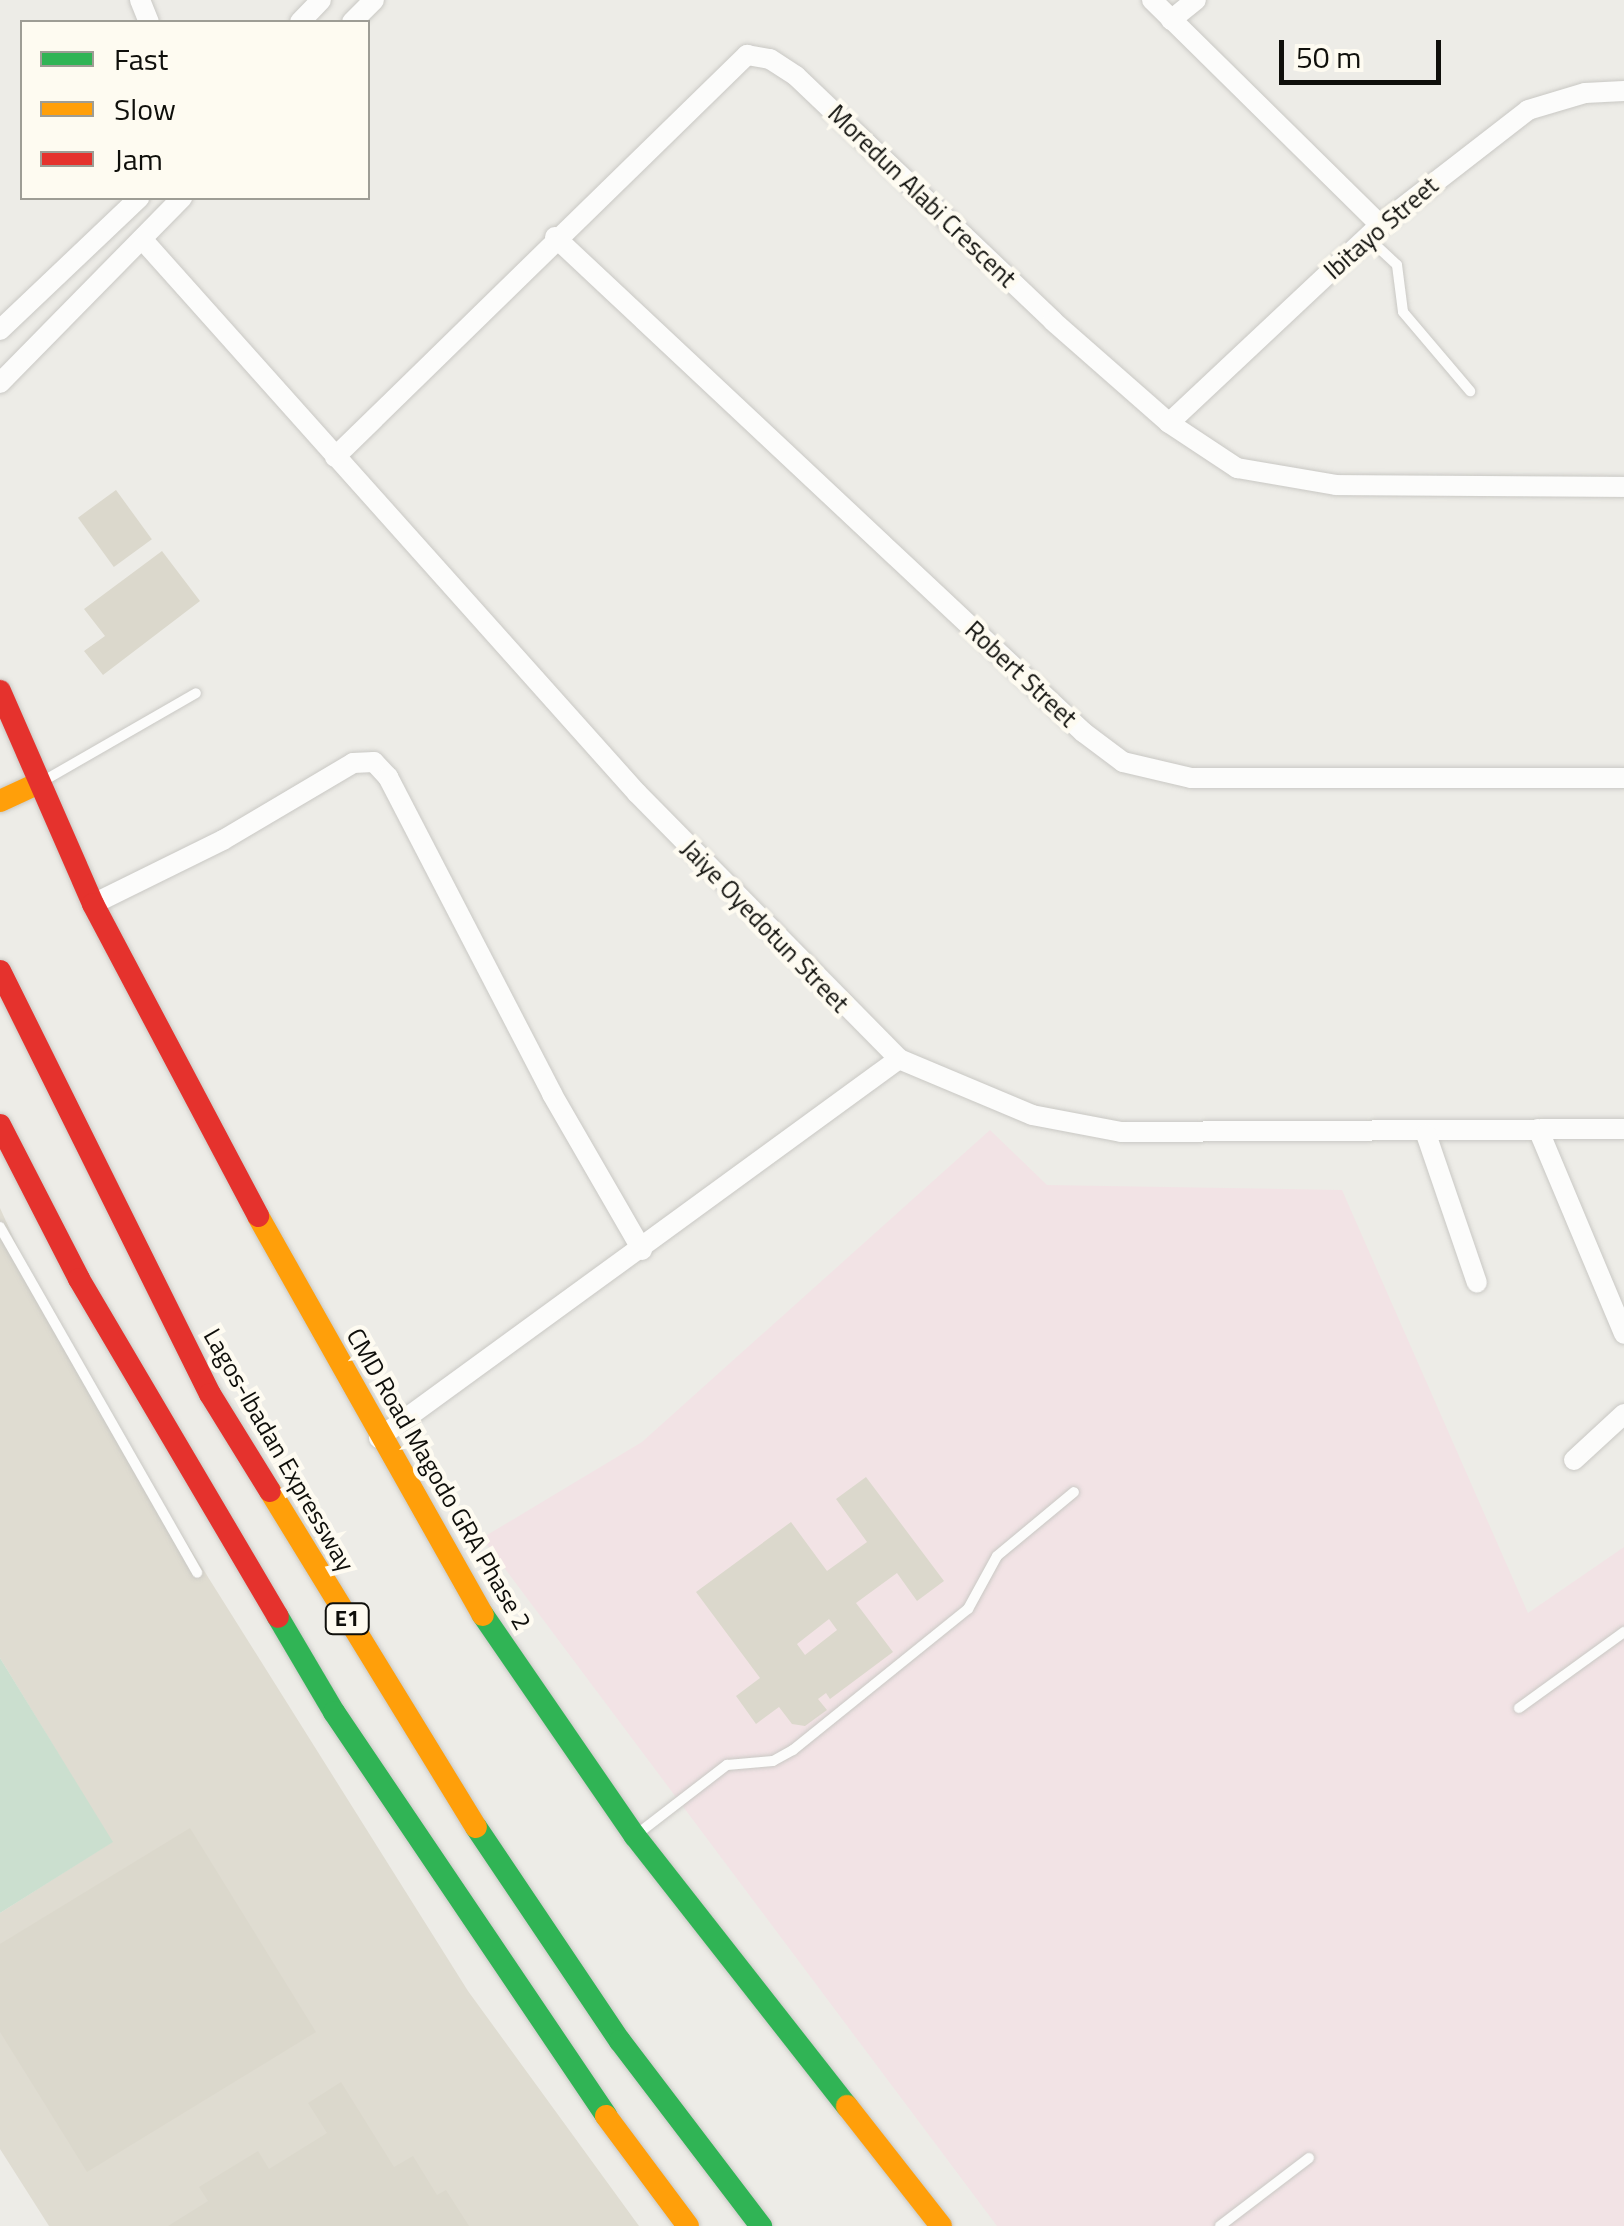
<!DOCTYPE html>
<style>
body{margin:0}
#map{position:relative;width:1624px;height:2226px;overflow:hidden;background:#edece7;font-family:"Titillium Web",sans-serif}
div>[style]{position:absolute}
.commercial>*{inset:0;background:#f2e3e5}
.built>*{inset:0;background:#dfdcd1}
.green>*{inset:0;background:#cbdfcf}
.building>*{inset:0;background:#dbd8cc;transform-origin:0 0}
.roads{filter:drop-shadow(0 0 2px #c9c8c4) drop-shadow(0 0 2px #c9c8c4)}
.lane>*{height:10px;margin:-5px;padding:0 5px;transform-origin:5px;border-radius:5px;background:#fcfcfb}
.street>*{height:20px;margin:-10px;padding:0 10px;transform-origin:10px;border-radius:10px;background:#fcfcfb}
.fast>*{height:22px;margin:-11px;padding:0 11px;transform-origin:11px;border-radius:11px;background:#30b455}
.slow>*{height:22px;margin:-11px;padding:0 11px;transform-origin:11px;border-radius:11px;background:#ff9f0a}
.jam>*{height:22px;margin:-11px;padding:0 11px;transform-origin:11px;border-radius:11px;background:#e5322d}
span{translate:-50% -50%;white-space:nowrap;text-align:center;line-height:1.15;-webkit-text-stroke:9px #fefbf1;paint-order:stroke}
.shield-label span{padding:2px 8px;background:#fefbf1;border:2px solid;border-radius:8px;-webkit-text-stroke-width:0}
.shield-label{font-size:22px;color:#0f0f0b;font-weight:700}
.street-label{font-size:25px;color:#0f0f0b}
.legend{position:absolute;left:20px;top:20px;width:350px;height:180px;box-sizing:border-box;background:#fefbf1;border:2px solid #9e9d95;margin:0;padding:12px 18px;list-style:none;font-size:30px;color:#0f0f0b}
.legend li{display:flex;align-items:center;gap:20px;height:50px}
.legend b{width:50px;border:2px solid #9e9d95}
.scale{position:absolute;left:1279px;top:40px;width:162px;height:45px;box-sizing:border-box;border:5px solid #0f0f0b;border-top:0;padding-left:12px;font-size:30px;line-height:35px;white-space:nowrap;color:#0f0f0b;-webkit-text-stroke:8px #fefbf1;paint-order:stroke}
</style>
<div id="map">
<div class="commercial">
<div style="clip-path:polygon(990px 1130px,1047px 1185px,1342px 1190px,1528px 1613px,1624px 1547px,1624px 2226px,997px 2226px,482px 1538px,642px 1442px)"></div>
</div>
<div class="built">
<div style="clip-path:polygon(0 1208px,61px 1343px,468px 1991px,639px 2226px,49px 2226px,0 2149px,0 1913px,112px 1842px,0 1658px)"></div>
</div>
<div class="green">
<div style="clip-path:polygon(0 1658px,113px 1842px,0 1913px)"></div>
</div>
<div class="building">
<div style="left:116px;top:490px;width:61px;height:47px;rotate:54deg"></div>
<div style="clip-path:polygon(162px 551px,200px 601px,103px 675px,84px 651px,105px 636px,84px 609px)"></div>
<div style="clip-path:polygon(evenodd,866px 1477px,944px 1581px,917px 1601px,897px 1573px,856px 1603px,893px 1652px,830px 1699px,826px 1693px,818px 1699px,827px 1710px,805px 1726px,792px 1724px,779px 1707px,756px 1724px,736px 1696px,760px 1678px,696px 1592px,791px 1522px,827px 1571px,867px 1542px,836px 1499px,866px 1477px,829px 1619px,837px 1630px,805px 1655px,797px 1644px,829px 1619px)"></div>
<div style="clip-path:polygon(190px 1828px,316px 2032px,87px 2172px,0 2032px,0 1944px)"></div>
<div style="clip-path:polygon(341px 2082px,394px 2167px,413px 2156px,437px 2195px,446px 2190px,469px 2226px,168px 2226px,208px 2201px,199px 2187px,258px 2151px,269px 2169px,327px 2133px,308px 2103px)"></div>
</div>
<div class="roads">
<div class="lane">
<div style="left:1367px;top:237px;width:41px;rotate:43deg"></div>
<div style="left:1397px;top:265px;width:47px;rotate:82.7deg"></div>
<div style="left:1403px;top:312px;width:104px;rotate:49.7deg"></div>
<div style="left:45px;top:780px;width:174px;rotate:-29.9deg"></div>
<div style="left:0;top:1227px;width:398px;rotate:60.3deg"></div>
<div style="left:1519px;top:1708px;width:130px;rotate:-35.9deg"></div>
<div style="left:636px;top:1835px;width:115px;rotate:-37.6deg"></div>
<div style="left:727px;top:1765px;width:46px;rotate:-5deg"></div>
<div style="left:773px;top:1761px;width:23px;rotate:-29deg"></div>
<div style="left:793px;top:1750px;width:225px;rotate:-38.9deg"></div>
<div style="left:968px;top:1609px;width:60px;rotate:-61.3deg"></div>
<div style="left:997px;top:1556px;width:100px;rotate:-39.7deg"></div>
<div style="left:1220px;top:2226px;width:112px;rotate:-37.4deg"></div>
</div>
<div class="street">
<div style="left:140px;top:0;width:24px;rotate:68deg"></div>
<div style="left:1152px;top:0;width:320px;rotate:44.6deg"></div>
<div style="left:1171px;top:20px;width:32px;rotate:-39deg"></div>
<div style="left:300px;top:22px;width:30px;rotate:-46deg"></div>
<div style="left:352px;top:22px;width:31px;rotate:-45deg"></div>
<div style="left:555px;top:237px;width:724px;rotate:43.15deg"></div>
<div style="left:1083px;top:732px;width:50px;rotate:36.9deg"></div>
<div style="left:1123px;top:762px;width:70px;rotate:13.2deg"></div>
<div style="left:1191px;top:778px;width:433px"></div>
<div style="left:142px;top:239px;width:743px;rotate:48.22deg"></div>
<div style="left:637px;top:793px;width:373px;rotate:45.4deg"></div>
<div style="left:899px;top:1059px;width:144px;rotate:22.8deg"></div>
<div style="left:1032px;top:1115px;width:91px;rotate:10.8deg"></div>
<div style="left:1121px;top:1132px;width:503px;rotate:-0.34deg"></div>
<div style="left:0;top:330px;width:192px;rotate:-43.5deg"></div>
<div style="left:0;top:383px;width:260px;rotate:-45.5deg"></div>
<div style="left:1169px;top:423px;width:289px;rotate:-43.2deg"></div>
<div style="left:1380px;top:225px;width:187px;rotate:-37.8deg"></div>
<div style="left:1528px;top:110px;width:59px;rotate:-16.6deg"></div>
<div style="left:1585px;top:93px;width:39px;rotate:-3deg"></div>
<div style="left:335px;top:457px;width:576px;rotate:-44.3deg"></div>
<div style="left:747px;top:55px;width:23px;rotate:10deg"></div>
<div style="left:770px;top:59px;width:31px;rotate:33deg"></div>
<div style="left:796px;top:76px;width:355px;rotate:43.6deg"></div>
<div style="left:1053px;top:321px;width:154px;rotate:41.3deg"></div>
<div style="left:1169px;top:423px;width:82px;rotate:33.5deg"></div>
<div style="left:1237px;top:468px;width:100px;rotate:9.7deg"></div>
<div style="left:1336px;top:485px;width:288px;rotate:0.4deg"></div>
<div style="left:93px;top:904px;width:145px;rotate:-26.2deg"></div>
<div style="left:223px;top:840px;width:151px;rotate:-30.6deg"></div>
<div style="left:353px;top:763px;width:21px;rotate:-3deg"></div>
<div style="left:374px;top:762px;width:21px;rotate:47deg"></div>
<div style="left:388px;top:777px;width:357px;rotate:62.6deg"></div>
<div style="left:552px;top:1094px;width:180px;rotate:60deg"></div>
<div style="left:1538px;top:1129px;width:222px;rotate:67.2deg"></div>
<div style="left:1426px;top:1134px;width:157px;rotate:71.1deg"></div>
<div style="left:379px;top:1438px;width:643px;rotate:-36.09deg"></div>
<div style="left:1574px;top:1460px;width:68px;rotate:-42.6deg"></div>
</div>
<div class="fast">
<div style="left:483px;top:1615px;width:268px;rotate:55.5deg"></div>
<div style="left:635px;top:1836px;width:343px;rotate:51.9deg"></div>
<div style="left:278px;top:1617px;width:110px;rotate:59.5deg"></div>
<div style="left:334px;top:1712px;width:487px;rotate:56deg"></div>
<div style="left:476px;top:1827px;width:258px;rotate:56.1deg"></div>
<div style="left:620px;top:2041px;width:233px;rotate:52.7deg"></div>
</div>
<div class="slow">
<div style="left:0;top:801px;width:43px;rotate:-24.8deg"></div>
<div style="left:258px;top:1216px;width:458px;rotate:60.6deg"></div>
<div style="left:270px;top:1491px;width:394px;rotate:58.5deg"></div>
<div style="left:847px;top:2106px;width:152px;rotate:51.9deg"></div>
<div style="left:606px;top:2116px;width:137px;rotate:53.3deg"></div>
</div>
<div class="jam">
<div style="left:0;top:691px;width:232px;rotate:66.4deg"></div>
<div style="left:93px;top:904px;width:353px;rotate:62.1deg"></div>
<div style="left:0;top:971px;width:472px;rotate:63.6deg"></div>
<div style="left:210px;top:1394px;width:114px;rotate:58.3deg"></div>
<div style="left:0;top:1125px;width:173px;rotate:62.8deg"></div>
<div style="left:79px;top:1279px;width:392px;rotate:59.5deg"></div>
</div>
</div>
<div class="shield-label">
<span style="left:347px;top:1619px">E1</span>
</div>
<div class="street-label">
<span style="left:922px;top:196px;rotate:44deg">Moredun Alabi Crescent</span>
<span style="left:1381px;top:228px;rotate:-41deg">Ibitayo Street</span>
<span style="left:1021px;top:674px;rotate:43deg">Robert Street</span>
<span style="left:765px;top:926px;rotate:46deg">Jaiye Oyedotun Street</span>
<span style="left:279px;top:1450px;rotate:60deg">Lagos-Ibadan Expressway</span>
<span style="left:439px;top:1479px;rotate:60deg">CMD Road Magodo GRA Phase 2</span>
</div>
<ul class="legend">
<li><b style="height:12px;background:#30b455"></b>Fast</li>
<li><b style="height:12px;background:#ff9f0a"></b>Slow</li>
<li><b style="height:12px;background:#e5322d"></b>Jam</li>
</ul>
<div class="scale">50 m</div>
</div>
